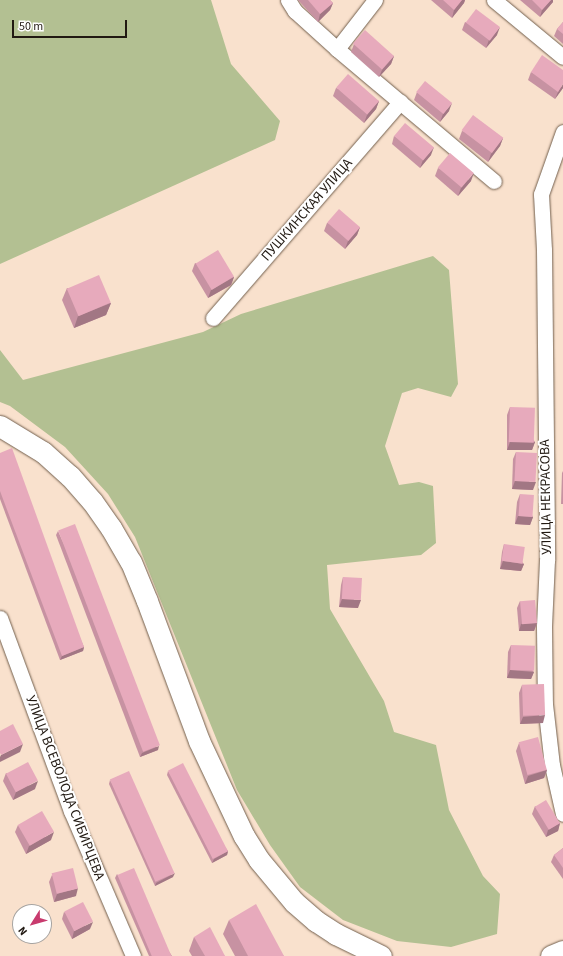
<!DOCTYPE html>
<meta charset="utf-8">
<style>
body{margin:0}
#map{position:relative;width:563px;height:956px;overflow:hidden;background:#f9e1cd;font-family:"Source Sans 3",sans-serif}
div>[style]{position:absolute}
.green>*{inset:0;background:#b3c092}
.roads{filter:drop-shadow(0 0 1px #725f4d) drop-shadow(0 0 1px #725f4d)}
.street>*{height:15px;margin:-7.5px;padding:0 7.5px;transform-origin:7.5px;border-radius:7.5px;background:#fff}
.secondary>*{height:21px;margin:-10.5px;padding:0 10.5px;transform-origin:10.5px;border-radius:10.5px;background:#fff}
.wall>*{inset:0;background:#c792a2}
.shaded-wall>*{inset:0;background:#a27784}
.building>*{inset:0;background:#e7aabc;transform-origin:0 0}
span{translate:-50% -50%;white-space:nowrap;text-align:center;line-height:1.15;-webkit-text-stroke:4px #fff;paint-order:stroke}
.street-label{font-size:14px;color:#211912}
.north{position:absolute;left:12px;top:904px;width:40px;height:40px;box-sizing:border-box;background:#fff;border:1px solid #a6a3a0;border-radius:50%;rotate:233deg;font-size:11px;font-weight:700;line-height:16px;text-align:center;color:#211912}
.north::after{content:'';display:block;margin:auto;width:14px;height:18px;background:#c83b6e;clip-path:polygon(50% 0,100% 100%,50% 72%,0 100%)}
.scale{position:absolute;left:12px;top:20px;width:115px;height:18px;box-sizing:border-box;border:2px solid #211912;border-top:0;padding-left:5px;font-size:12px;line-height:14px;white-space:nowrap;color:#211912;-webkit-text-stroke:3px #fff;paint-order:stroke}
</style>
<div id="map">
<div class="green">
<div style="clip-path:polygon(0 0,211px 0,231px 64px,280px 121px,275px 140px,0 264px)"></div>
<div style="clip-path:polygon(433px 256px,449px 270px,458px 384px,451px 397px,418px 388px,402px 393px,385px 446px,399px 485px,419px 482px,433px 486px,436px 543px,421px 555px,327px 565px,330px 609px,384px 701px,394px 732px,436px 745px,449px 810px,483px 876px,500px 894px,497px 934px,451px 947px,397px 941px,343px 920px,300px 887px,270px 845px,237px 790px,135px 537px,108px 494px,65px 447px,10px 406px,0 402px,0 350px,23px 380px,203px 332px,241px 314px)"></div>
</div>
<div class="roads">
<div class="street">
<div style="left:288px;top:0;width:13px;rotate:58deg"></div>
<div style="left:295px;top:11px;width:57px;rotate:42.1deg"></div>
<div style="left:337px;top:49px;width:205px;rotate:40.1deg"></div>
<div style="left:494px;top:0;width:89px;rotate:39.6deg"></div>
<div style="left:337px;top:49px;width:62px;rotate:-52.2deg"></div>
<div style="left:563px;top:132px;width:66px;rotate:109.5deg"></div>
<div style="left:541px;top:194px;width:56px;rotate:86.9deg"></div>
<div style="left:544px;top:250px;width:310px;rotate:89.4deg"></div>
<div style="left:547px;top:560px;width:67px;rotate:92.6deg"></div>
<div style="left:544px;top:627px;width:77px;rotate:89.3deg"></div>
<div style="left:545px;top:704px;width:61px;rotate:83.5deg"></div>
<div style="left:552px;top:765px;width:50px;rotate:77.3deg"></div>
<div style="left:213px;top:318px;width:286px;rotate:-49.1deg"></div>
<div style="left:0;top:618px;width:206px;rotate:69.8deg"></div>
<div style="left:71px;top:811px;width:158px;rotate:66.8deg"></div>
</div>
<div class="secondary">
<div style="left:0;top:426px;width:50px;rotate:31.2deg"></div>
<div style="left:43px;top:452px;width:36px;rotate:42deg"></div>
<div style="left:70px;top:476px;width:33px;rotate:49deg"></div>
<div style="left:92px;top:501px;width:33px;rotate:55deg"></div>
<div style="left:111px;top:528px;width:39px;rotate:60deg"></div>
<div style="left:131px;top:562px;width:42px;rotate:67.7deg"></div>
<div style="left:147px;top:601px;width:149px;rotate:69.6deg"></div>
<div style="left:199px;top:741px;width:105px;rotate:64.7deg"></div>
<div style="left:244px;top:836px;width:28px;rotate:58deg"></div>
<div style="left:259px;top:860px;width:55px;rotate:50.2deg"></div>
<div style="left:294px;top:902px;width:29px;rotate:41deg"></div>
<div style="left:316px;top:921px;width:24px;rotate:33deg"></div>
<div style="left:336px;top:934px;width:50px;rotate:26.1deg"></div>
<div style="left:551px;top:956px;width:13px;rotate:-23deg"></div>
</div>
</div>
<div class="wall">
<div style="clip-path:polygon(298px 0,330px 0,333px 3px,330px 10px,318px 22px)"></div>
<div style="clip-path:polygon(431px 0,465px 0,464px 3px,452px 18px)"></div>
<div style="clip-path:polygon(520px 0,553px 0,553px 2px,540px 17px)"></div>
<div style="clip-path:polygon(465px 22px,497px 35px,486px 48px,462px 30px)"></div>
<div style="clip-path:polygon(563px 22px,563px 44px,554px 36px,557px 29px)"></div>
<div style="clip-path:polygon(354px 44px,394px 56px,391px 64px,379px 77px,351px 52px)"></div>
<div style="clip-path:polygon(531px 72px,563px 88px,555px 99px,528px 80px)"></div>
<div style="clip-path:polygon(336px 88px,379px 101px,376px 109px,364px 123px,333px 96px)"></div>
<div style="clip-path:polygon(417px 92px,449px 111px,440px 122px,414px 100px)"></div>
<div style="clip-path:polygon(462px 131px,503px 138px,500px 146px,488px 162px,459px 139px)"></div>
<div style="clip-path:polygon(394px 136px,431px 155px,420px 168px,392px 144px)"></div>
<div style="clip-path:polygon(438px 168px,471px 181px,458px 196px,435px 176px)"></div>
<div style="clip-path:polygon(327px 223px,360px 227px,357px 235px,345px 249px,324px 231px)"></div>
<div style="clip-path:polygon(195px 263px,234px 277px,231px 285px,208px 298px,192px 271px)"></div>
<div style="clip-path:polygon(67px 288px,111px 303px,106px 315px,74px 328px,62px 300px)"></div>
<div style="clip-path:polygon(510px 407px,535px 442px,532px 450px,507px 450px,507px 415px)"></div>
<div style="clip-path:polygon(516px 452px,533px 490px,512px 489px,513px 459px)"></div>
<div style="clip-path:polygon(0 453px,84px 647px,83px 651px,60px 660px,0 499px)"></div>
<div style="clip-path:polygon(563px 471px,563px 504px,561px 504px,562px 473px)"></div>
<div style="clip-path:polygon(520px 494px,533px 517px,530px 525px,515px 524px,517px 502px)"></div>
<div style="clip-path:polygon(58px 531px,158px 750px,140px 757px,56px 535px)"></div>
<div style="clip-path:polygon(504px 544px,524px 564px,521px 571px,500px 569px,502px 552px)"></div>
<div style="clip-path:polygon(343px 577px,358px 608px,339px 607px,341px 585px)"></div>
<div style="clip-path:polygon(520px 601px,537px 623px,534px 631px,519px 631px,517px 608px)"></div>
<div style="clip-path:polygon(511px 645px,534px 672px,531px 679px,507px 678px,508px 652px)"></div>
<div style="clip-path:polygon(522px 685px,543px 723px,520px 724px,519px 693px)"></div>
<div style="clip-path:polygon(519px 743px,547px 770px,544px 778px,525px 784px,516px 751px)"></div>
<div style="clip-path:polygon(168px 771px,228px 851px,227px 855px,212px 863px,167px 775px)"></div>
<div style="clip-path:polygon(6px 773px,35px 789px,13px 800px,3px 781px)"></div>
<div style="clip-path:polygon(110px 780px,173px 877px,155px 886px,109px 784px)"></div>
<div style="clip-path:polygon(535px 806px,560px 823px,558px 831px,546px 837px,532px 814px)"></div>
<div style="clip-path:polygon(18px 825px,51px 840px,26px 854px,15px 832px)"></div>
<div style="clip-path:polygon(563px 848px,563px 879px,551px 862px,554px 855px)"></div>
<div style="clip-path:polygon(117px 874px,172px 956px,149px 956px,115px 878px)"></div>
<div style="clip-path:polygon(52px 875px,76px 896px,54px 902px,49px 882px)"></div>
<div style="clip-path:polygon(64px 912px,90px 929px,72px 939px,62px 919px)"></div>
<div style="clip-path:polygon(229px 920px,284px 956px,235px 956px,223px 934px)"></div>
<div style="clip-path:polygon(194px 937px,225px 956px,192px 956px,189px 951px)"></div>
</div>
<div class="shaded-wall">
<div style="clip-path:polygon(462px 0,465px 0,464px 3px,452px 18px,454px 10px)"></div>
<div style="clip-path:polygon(551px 0,553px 0,553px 2px,540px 17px,542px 10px)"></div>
<div style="clip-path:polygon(333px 3px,330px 10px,318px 22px,320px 14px)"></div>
<div style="clip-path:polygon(500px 27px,497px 35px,486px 48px,489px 40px)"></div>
<div style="clip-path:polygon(394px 56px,391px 64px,379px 77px,382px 70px)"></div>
<div style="clip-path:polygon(563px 84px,563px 88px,555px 99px,558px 92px)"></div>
<div style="clip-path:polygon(379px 101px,376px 109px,364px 123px,367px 115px)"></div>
<div style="clip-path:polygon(452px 103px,449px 111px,440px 122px,443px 114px)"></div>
<div style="clip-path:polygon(503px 138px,500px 146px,488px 162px,491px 154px)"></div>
<div style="clip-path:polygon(434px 147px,431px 155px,420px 168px,423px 160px)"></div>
<div style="clip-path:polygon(474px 173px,471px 181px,458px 196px,461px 188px)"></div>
<div style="clip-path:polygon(360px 227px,357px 235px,345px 249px,348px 241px)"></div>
<div style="clip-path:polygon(234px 277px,231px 285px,208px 298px,211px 290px)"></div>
<div style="clip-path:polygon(111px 303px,106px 315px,74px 328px,78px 316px)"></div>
<div style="clip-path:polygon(510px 442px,535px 442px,532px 450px,507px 450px)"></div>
<div style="clip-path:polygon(515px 481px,536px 482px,533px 490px,512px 489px)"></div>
<div style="clip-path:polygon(518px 516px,533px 517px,530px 525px,515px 524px)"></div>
<div style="clip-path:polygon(503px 561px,524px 564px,521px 571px,500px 569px)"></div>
<div style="clip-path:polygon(342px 599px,361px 600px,358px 608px,339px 607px)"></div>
<div style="clip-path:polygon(537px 623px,534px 631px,519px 631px,521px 624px)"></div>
<div style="clip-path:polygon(84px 647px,83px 651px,60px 660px,62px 656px)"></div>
<div style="clip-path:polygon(510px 670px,534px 672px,531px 679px,507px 678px)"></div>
<div style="clip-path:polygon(545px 715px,543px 723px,520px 724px,523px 717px)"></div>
<div style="clip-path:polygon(23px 744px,20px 752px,0 762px,0 757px,1px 755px)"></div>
<div style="clip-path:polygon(159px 746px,158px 750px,140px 757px,142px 753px)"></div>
<div style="clip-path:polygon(547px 770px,544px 778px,525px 784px,528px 776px)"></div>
<div style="clip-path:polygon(38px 781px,35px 789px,13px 800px,16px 792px)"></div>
<div style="clip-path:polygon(560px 823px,558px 831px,546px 837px,548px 830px)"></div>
<div style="clip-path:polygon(54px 832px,51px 840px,26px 854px,29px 846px)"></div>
<div style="clip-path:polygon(228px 851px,227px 855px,212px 863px,214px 859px)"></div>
<div style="clip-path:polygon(175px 873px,173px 877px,155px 886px,156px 883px)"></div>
<div style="clip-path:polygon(78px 888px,76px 896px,54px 902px,57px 894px)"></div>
<div style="clip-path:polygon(93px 922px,90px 929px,72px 939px,74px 931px)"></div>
</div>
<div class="building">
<div style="clip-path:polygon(308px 0,330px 0,333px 3px,320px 14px)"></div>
<div style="clip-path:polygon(443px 0,462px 0,454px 10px)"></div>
<div style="clip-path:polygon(532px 0,551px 0,542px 10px)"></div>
<div style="left:476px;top:9px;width:30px;height:17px;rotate:37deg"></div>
<div style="clip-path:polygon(563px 22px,563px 34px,557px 29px)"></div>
<div style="left:365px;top:30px;width:39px;height:18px;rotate:42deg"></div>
<div style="clip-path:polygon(542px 55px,563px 70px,563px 84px,558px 92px,531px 72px)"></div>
<div style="left:348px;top:74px;width:41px;height:18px;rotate:41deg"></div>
<div style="left:425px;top:81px;width:35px;height:14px;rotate:39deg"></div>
<div style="left:473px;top:115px;width:38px;height:19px;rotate:37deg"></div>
<div style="left:405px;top:123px;width:38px;height:17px;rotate:40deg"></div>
<div style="left:450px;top:153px;width:31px;height:19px;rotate:40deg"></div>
<div style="left:339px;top:209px;width:28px;height:18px;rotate:41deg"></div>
<div style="left:218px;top:250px;width:31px;height:26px;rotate:59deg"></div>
<div style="left:99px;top:275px;width:30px;height:35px;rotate:67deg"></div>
<div style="left:510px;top:407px;width:25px;height:35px;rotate:2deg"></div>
<div style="clip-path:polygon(12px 448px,84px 647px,62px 656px,0 491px,0 453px)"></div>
<div style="left:516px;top:452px;width:21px;height:29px;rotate:3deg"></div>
<div style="left:520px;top:494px;width:14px;height:22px;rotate:4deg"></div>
<div style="left:75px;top:524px;width:237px;height:18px;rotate:69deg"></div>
<div style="left:504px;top:544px;width:21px;height:17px;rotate:8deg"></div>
<div style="left:343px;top:577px;width:19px;height:22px;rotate:3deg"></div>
<div style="left:535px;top:600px;width:23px;height:15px;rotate:85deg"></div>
<div style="left:511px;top:645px;width:24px;height:25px;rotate:2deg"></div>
<div style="left:544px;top:684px;width:31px;height:22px;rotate:88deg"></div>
<div style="clip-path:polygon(13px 724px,23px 744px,1px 755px,0 753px,0 731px)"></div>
<div style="left:538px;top:737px;width:34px;height:20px;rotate:75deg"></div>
<div style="left:28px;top:762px;width:21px;height:25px;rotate:62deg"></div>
<div style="left:183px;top:763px;width:99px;height:17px;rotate:63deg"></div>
<div style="left:129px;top:771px;width:112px;height:21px;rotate:66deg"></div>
<div style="left:546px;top:800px;width:27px;height:13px;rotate:59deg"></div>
<div style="left:42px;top:811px;width:24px;height:28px;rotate:60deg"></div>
<div style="clip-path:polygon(563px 848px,563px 868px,554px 855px)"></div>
<div style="left:73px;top:868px;width:21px;height:22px;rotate:76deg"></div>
<div style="left:134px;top:868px;width:96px;height:18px;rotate:67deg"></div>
<div style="left:83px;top:902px;width:22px;height:21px;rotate:63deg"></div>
<div style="clip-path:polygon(256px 904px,284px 956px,248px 956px,229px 920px)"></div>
<div style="clip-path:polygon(210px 927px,225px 956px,205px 956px,194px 937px)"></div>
</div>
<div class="street-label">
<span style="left:307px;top:210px;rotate:-49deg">ПУШКИНСКАЯ УЛИЦА</span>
<span style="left:546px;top:497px;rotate:-91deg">УЛИЦА НЕКРАСОВА</span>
<span style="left:65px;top:788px;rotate:69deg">УЛИЦА ВСЕВОЛОДА СИБИРЦЕВА</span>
</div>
<div class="north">N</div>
<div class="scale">50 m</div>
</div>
